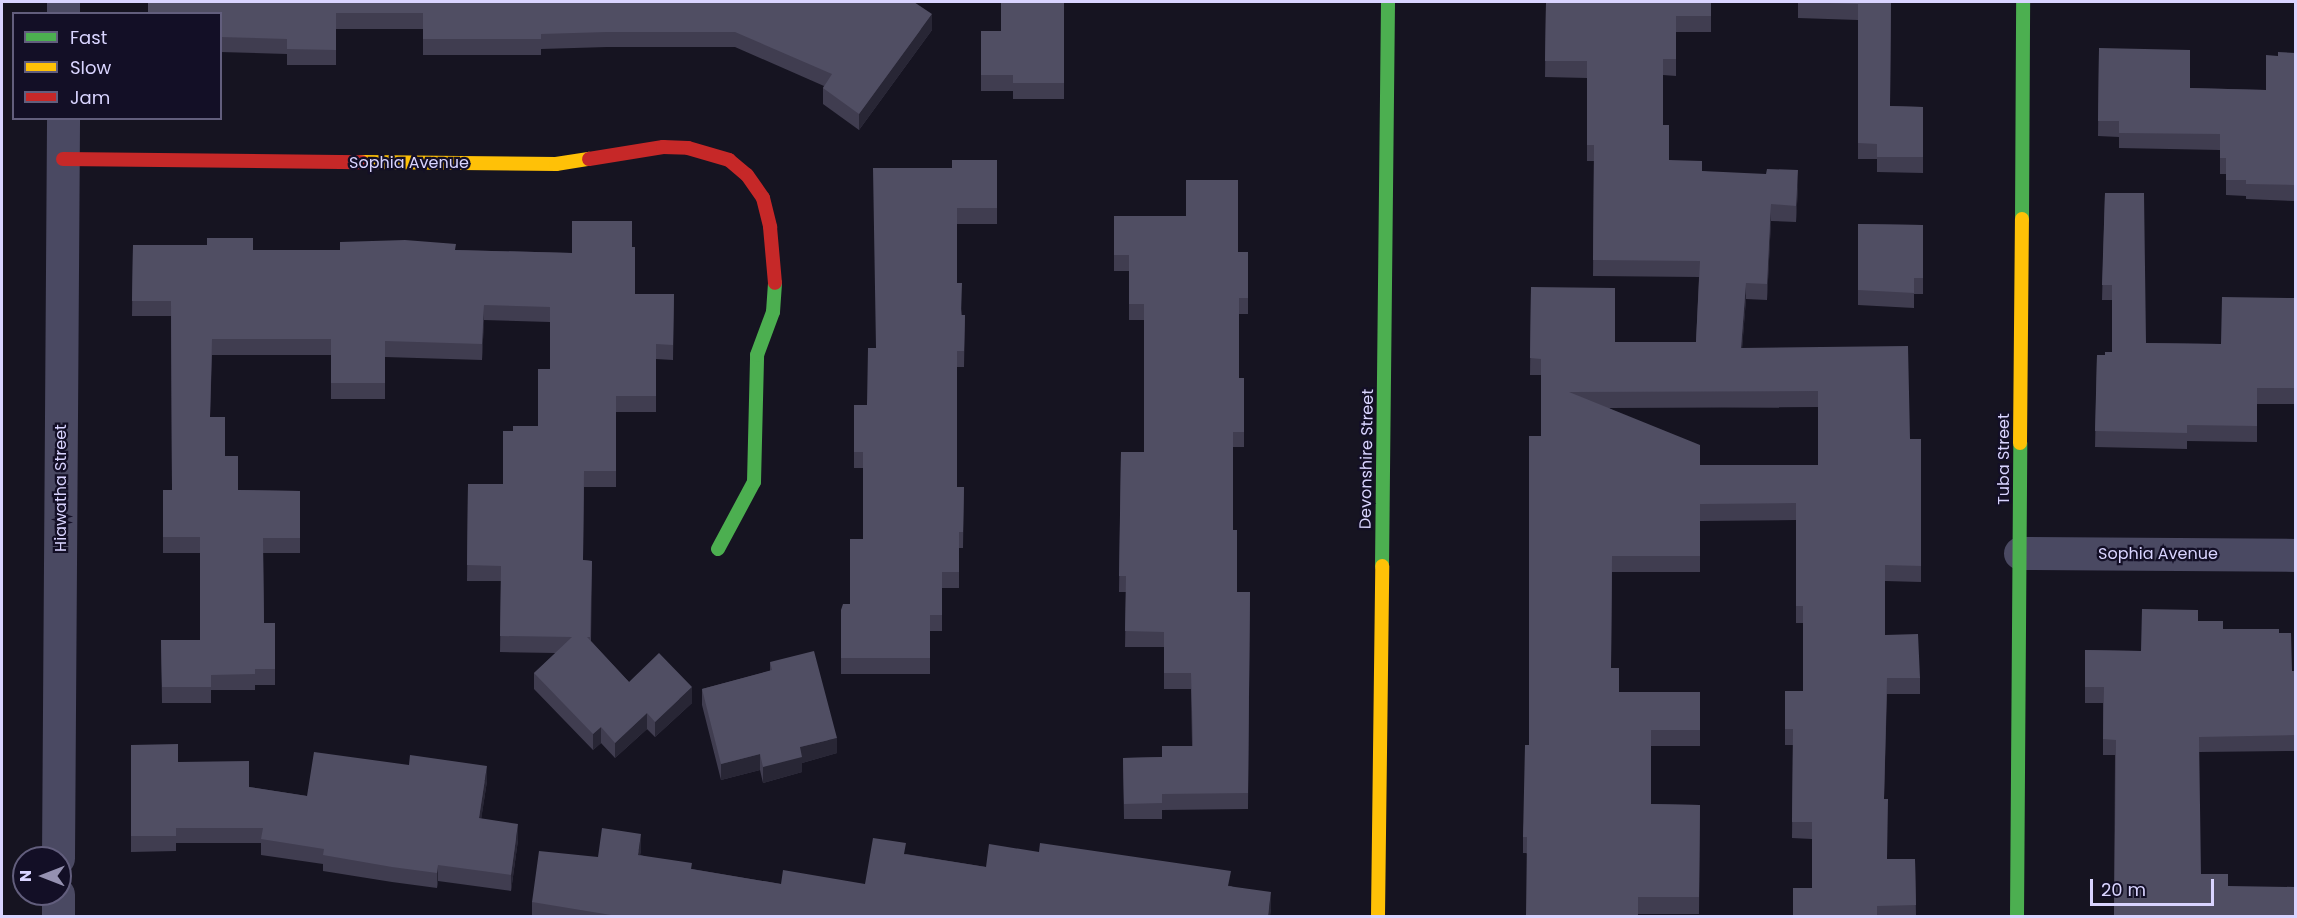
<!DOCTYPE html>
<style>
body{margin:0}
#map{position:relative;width:2297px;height:918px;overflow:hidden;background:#161421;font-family:Poppins,sans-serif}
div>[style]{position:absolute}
.street>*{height:33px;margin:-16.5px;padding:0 16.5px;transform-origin:16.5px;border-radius:16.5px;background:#4a4962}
.fast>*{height:14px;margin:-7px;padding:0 7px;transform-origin:7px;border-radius:7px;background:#4caf50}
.slow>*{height:14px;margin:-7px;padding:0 7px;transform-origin:7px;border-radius:7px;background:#ffc107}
.jam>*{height:14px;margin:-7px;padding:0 7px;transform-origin:7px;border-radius:7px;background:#c62828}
.wall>*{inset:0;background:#403d50}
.shaded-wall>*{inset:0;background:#282635}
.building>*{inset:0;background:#504e63}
span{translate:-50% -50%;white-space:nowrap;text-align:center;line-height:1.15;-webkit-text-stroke:4.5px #130f26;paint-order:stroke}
.street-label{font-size:16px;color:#d9d4ff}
.frame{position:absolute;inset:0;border:3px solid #d9d4ff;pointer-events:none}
.legend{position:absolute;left:12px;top:12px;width:210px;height:108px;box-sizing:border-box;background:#130f26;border:2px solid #625e7d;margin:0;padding:8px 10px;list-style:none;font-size:18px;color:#d9d4ff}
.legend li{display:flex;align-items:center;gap:12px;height:30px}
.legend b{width:30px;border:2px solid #625e7d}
.north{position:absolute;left:12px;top:846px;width:60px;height:60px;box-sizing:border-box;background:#130f26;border:2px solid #625e7d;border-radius:50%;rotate:270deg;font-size:16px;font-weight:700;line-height:24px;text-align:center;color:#d9d4ff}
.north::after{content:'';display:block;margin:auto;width:21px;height:27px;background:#9591b1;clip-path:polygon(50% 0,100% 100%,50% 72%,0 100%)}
.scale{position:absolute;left:2090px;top:879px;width:124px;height:27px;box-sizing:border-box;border:3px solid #d9d4ff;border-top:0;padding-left:8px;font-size:18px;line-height:21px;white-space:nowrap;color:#d9d4ff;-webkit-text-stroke:4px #130f26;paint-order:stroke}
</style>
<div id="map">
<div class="street">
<div style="left:63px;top:2px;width:12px;rotate:90deg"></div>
<div style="left:2020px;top:553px;width:276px;rotate:0.4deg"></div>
<div style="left:58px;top:858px;width:740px;rotate:-89.61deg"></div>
<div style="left:58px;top:916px;width:22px;rotate:-90deg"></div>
</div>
<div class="fast">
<div style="left:2022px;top:219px;width:217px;rotate:-89.7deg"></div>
<div style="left:718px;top:549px;width:76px;rotate:-61.8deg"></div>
<div style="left:754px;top:482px;width:127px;rotate:-88.6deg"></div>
<div style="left:757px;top:355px;width:46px;rotate:-69.6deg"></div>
<div style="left:773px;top:312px;width:29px;rotate:-86deg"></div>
<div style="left:1382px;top:566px;width:564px;rotate:-89.39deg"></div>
<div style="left:2017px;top:916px;width:473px;rotate:-89.6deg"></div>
</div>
<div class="slow">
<div style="left:362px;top:162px;width:194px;rotate:0.6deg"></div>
<div style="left:556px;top:164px;width:33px;rotate:-9deg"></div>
<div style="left:2020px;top:443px;width:224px;rotate:-89.5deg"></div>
<div style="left:1378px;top:916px;width:350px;rotate:-89.3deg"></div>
</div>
<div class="jam">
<div style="left:63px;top:159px;width:299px;rotate:0.6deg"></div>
<div style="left:589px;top:159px;width:75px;rotate:-9.2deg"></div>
<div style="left:663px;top:147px;width:25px;rotate:2deg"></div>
<div style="left:688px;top:148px;width:43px;rotate:16.3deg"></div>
<div style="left:729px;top:160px;width:23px;rotate:40deg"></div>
<div style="left:747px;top:175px;width:28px;rotate:55deg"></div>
<div style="left:763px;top:198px;width:30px;rotate:76deg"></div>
<div style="left:770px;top:227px;width:56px;rotate:84.9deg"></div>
</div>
<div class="wall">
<div style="clip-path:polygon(148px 2px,932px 30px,859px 130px,823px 104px,823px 88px,824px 86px,735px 47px,607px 47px,541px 49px,541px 55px,423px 55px,423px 29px,336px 29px,336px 65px,287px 65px,287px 54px,220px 52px,220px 14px)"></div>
<div style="clip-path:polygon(1064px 2px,1064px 99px,1013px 99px,1013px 91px,981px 91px,981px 31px,1001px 31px)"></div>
<div style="clip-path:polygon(evenodd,1546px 2px,1711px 2px,1711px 32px,1676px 32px,1676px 76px,1663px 75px,1663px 125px,1669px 160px,1702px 171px,1798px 187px,1796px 222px,1771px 221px,1767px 300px,1746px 299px,1742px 348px,1910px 439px,1921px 439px,1921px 582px,1885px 581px,1885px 635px,1920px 678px,1920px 694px,1887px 694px,1884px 799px,1887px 859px,1915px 859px,1916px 916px,1793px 916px,1812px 888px,1812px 839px,1792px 838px,1793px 745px,1785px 745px,1785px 691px,1803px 691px,1803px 623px,1796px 623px,1796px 520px,1700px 521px,1700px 572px,1612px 572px,1611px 668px,1619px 692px,1700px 692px,1700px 746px,1651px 746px,1651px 804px,1700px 805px,1699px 914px,1638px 914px,1526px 853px,1523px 853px,1523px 837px,1529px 745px,1541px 436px,1541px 375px,1530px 375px,1531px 287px,1615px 342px,1696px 342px,1699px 277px,1593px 276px,1594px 161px,1587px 161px,1587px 78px,1545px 77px,1546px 2px,1818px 407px,1818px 465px,1700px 465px,1609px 408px,1818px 407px)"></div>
<div style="clip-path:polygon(1798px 2px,1891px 2px,1890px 106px,1923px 107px,1923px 173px,1877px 172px,1877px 159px,1858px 159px,1858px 20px,1798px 18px)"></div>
<div style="clip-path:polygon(2099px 48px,2190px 88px,2266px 90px,2278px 56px,2295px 53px,2295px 201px,2246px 199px,2246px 196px,2226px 195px,2226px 174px,2220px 174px,2220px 150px,2119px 148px,2119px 137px,2098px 136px)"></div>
<div style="clip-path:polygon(997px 160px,997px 224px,957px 224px,957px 283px,962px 315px,965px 315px,964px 367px,957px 367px,957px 487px,964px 487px,963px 548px,959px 548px,959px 588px,942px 588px,942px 631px,930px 631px,930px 674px,841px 674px,841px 610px,850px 604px,863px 539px,863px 468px,854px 468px,854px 405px,867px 405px,876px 348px,952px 168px)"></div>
<div style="clip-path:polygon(2105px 193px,2146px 343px,2221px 344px,2295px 298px,2295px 404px,2257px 404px,2257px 442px,2187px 441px,2187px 449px,2095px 447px,2097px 355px,2105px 355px,2112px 352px,2112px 300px,2102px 300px)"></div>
<div style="clip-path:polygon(1114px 216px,1238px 252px,1248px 252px,1248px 314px,1239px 314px,1239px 378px,1244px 378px,1244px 447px,1233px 447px,1233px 530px,1237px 592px,1250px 592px,1248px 809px,1162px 810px,1162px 819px,1124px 819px,1123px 758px,1162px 757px,1192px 746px,1191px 689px,1164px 689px,1164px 647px,1125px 647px,1126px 592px,1119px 592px,1121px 452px,1144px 452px,1144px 320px,1129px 320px,1129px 271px,1114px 271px)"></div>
<div style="clip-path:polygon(1858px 224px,1923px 225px,1923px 294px,1914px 294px,1914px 308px,1858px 305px)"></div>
<div style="clip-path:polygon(133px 245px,253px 250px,456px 250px,572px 253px,632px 247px,635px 294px,674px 294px,673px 360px,656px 359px,656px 412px,616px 412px,616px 487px,584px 487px,583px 560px,592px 561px,591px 641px,629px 682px,692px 703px,655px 737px,647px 729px,615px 758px,601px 743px,593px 750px,534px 689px,534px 673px,556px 653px,500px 652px,501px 581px,467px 581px,468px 484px,503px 484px,513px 431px,538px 426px,550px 369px,550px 322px,484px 320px,482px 360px,385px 357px,385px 399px,331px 399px,331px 355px,212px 355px,210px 417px,238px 490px,300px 491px,300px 553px,263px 553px,264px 623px,275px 623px,275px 685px,255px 685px,255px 690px,211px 690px,211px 703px,162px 703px,161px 640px,200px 640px,200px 553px,163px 553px,163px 490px,172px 490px,171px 316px,132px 316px)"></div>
<div style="clip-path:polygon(2198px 621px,2223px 629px,2279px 633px,2292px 671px,2295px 671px,2295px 751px,2199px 752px,2114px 916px,2115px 755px,2103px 755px,2103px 703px,2085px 703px,2085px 650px,2141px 651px)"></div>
<div style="clip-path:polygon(770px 662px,837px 753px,802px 763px,802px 772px,763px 783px,760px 770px,721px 780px,702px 705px,702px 689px,770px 671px)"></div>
<div style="clip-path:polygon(131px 745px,249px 787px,307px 796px,487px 781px,481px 819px,518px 840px,511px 891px,438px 881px,437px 888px,392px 882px,323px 871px,323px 864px,261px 855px,261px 843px,176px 843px,176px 851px,131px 852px)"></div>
<div style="clip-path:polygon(641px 850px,640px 855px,692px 869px,781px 884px,865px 884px,906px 854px,986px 867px,1231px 886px,1271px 908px,1270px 916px,532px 916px,532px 902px,598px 857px)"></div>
</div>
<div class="shaded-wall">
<div style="clip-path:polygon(932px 14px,932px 30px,859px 130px,859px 114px)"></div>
<div style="clip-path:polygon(1798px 170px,1798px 187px,1796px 222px,1796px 206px)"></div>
<div style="clip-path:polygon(1771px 204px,1771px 221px,1767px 300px,1767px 284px)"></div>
<div style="clip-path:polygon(1746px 283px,1746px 299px,1741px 364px,1741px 348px)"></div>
<div style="clip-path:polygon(484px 305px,484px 320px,482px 360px,482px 344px)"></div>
<div style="clip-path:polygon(692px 687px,692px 703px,655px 737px,655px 722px)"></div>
<div style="clip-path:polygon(647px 713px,647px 729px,615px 758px,615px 743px)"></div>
<div style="clip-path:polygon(601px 727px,601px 743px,593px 750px,593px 734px)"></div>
<div style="clip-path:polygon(837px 738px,837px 753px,802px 763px,802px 772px,763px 783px,763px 767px,800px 747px)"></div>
<div style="clip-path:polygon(760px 754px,760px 770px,721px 780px,721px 764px)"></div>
<div style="clip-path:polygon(487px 766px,487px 781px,479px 834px,479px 818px)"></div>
<div style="clip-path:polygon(518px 824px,518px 840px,511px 891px,511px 875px)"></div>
<div style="clip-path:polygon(641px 834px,641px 850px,638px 870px,638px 855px)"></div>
<div style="clip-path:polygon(438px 865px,438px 881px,437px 888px,437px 873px)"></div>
<div style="clip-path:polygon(1271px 892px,1271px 908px,1270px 916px,1268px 916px)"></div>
</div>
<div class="building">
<div style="clip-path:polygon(148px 2px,914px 2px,932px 14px,859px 114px,823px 88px,832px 74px,735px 32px,607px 32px,541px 34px,541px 39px,423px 39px,423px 13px,336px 13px,336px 50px,287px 49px,287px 39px,220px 37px,220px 14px,148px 14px)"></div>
<div style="clip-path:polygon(1001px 2px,1064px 2px,1064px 83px,1013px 83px,1013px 75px,981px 75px,981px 31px,1001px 31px)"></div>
<div style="clip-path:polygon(evenodd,1546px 2px,1711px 2px,1711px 16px,1676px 16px,1676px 59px,1663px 59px,1663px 125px,1669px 125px,1669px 160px,1702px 161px,1702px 171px,1766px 174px,1767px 169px,1798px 170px,1796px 206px,1771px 204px,1767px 284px,1746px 283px,1741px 348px,1908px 346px,1910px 439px,1921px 439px,1921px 566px,1885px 565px,1885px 635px,1918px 634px,1920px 678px,1887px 678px,1884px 799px,1888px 799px,1887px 859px,1915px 859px,1916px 905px,1877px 906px,1877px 916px,1793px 916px,1793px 888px,1812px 888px,1812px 822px,1792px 822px,1793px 729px,1785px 729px,1785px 691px,1803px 691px,1803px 606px,1796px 606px,1796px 503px,1700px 504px,1700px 556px,1612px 556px,1611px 668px,1619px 668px,1619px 692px,1700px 692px,1700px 730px,1651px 730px,1651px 804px,1700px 805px,1699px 897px,1638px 897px,1638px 916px,1526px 916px,1527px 837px,1523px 837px,1525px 745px,1529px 745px,1529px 436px,1541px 436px,1541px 359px,1530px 358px,1531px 287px,1615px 288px,1615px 342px,1696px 342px,1700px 261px,1593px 260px,1594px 145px,1587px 145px,1587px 61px,1545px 61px,1546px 2px,1818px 391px,1818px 465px,1700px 465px,1700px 445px,1569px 392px,1818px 391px)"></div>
<div style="clip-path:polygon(1798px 2px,1891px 2px,1890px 106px,1923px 107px,1923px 157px,1877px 157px,1877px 144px,1858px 143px,1858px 4px)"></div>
<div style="clip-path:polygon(2099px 48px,2190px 50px,2190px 88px,2266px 90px,2266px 55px,2278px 56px,2278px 52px,2295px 53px,2295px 185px,2246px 184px,2246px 180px,2226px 180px,2226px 158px,2220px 158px,2220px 134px,2119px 133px,2119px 121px,2098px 121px)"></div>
<div style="clip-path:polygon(952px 160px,997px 160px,997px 208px,957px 208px,957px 283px,962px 283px,961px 315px,965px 315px,964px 351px,957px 351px,957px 487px,964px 487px,963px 532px,959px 532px,959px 572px,942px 572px,942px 615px,930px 615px,930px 658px,841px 658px,841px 610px,843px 604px,850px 604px,850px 539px,863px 539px,863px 452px,854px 452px,854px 405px,867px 405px,868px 348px,876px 348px,873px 168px,952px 168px)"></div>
<div style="clip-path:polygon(1186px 180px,1238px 180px,1238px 252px,1248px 252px,1248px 298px,1239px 298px,1239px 378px,1244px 378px,1244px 432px,1233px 432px,1233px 530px,1237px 530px,1237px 592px,1250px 592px,1248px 793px,1162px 794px,1162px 803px,1124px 804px,1123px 758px,1162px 757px,1162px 746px,1193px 746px,1191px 673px,1164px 673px,1164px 632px,1125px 631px,1126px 576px,1119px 576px,1121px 452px,1144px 452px,1144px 304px,1129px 304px,1129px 255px,1114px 255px,1114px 216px,1186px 216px)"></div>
<div style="clip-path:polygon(2105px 193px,2144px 193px,2146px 343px,2221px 344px,2222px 297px,2295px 298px,2295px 388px,2257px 388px,2257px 426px,2187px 425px,2187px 433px,2095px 431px,2097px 355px,2105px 355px,2105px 352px,2112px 352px,2112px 285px,2102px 285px)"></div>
<div style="clip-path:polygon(572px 221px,632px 221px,632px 247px,635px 247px,635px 294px,674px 294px,673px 345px,656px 344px,656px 396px,616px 396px,616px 471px,584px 471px,583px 560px,592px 561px,590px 637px,587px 637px,629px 682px,659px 653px,692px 687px,655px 722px,647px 713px,615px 743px,601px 727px,593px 734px,534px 673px,572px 637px,500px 636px,501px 566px,467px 565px,468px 484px,503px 484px,503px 431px,513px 431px,513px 426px,538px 426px,538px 369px,550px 369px,550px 307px,484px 305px,482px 344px,385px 341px,385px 383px,331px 383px,331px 339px,212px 339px,210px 417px,225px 417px,225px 456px,238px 456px,238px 490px,300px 491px,300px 538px,263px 538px,264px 623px,275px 623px,275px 669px,255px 669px,255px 674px,211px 675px,211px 687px,162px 687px,161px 640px,200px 640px,200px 537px,163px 537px,163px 490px,172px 490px,171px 301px,132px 301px,133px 245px,207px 245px,207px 238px,253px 238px,253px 250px,340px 250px,340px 242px,405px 240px,456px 244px,455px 250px,572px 253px)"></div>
<div style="clip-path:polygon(1858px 224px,1923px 225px,1923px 278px,1914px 278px,1914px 293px,1858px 290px)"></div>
<div style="clip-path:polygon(2142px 609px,2198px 610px,2198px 621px,2223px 621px,2223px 629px,2279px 629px,2279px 633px,2291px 633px,2292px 671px,2295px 671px,2295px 735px,2199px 737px,2201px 874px,2228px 874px,2228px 886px,2295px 887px,2295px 916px,2114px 916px,2116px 740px,2103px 739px,2104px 687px,2085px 687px,2085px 650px,2141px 651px)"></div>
<div style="clip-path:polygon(814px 651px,837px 738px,800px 747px,802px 757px,763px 767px,760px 754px,721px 764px,702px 689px,772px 670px,770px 662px)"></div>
<div style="clip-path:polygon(178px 744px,178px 762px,249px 761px,249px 787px,307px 796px,314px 752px,409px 765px,410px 755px,487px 766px,479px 818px,518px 824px,511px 875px,438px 865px,437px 873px,392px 867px,323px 855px,324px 849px,261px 839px,263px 828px,176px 828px,176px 836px,131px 836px,131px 745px)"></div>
<div style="clip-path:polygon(602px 828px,641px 834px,638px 855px,692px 863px,691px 869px,781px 884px,783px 870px,865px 884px,873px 838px,906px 843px,904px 854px,986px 867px,989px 844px,1039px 852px,1040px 843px,1231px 871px,1228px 886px,1271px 892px,1268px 916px,617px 916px,532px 902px,539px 851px,598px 857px)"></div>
</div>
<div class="street-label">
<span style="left:409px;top:163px">Sophia Avenue</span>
<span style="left:1367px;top:459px;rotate:-89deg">Devonshire Street</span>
<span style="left:2004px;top:459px;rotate:-90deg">Tuba Street</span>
<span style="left:61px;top:488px;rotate:-90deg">Hiawatha Street</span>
<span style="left:2158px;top:554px">Sophia Avenue</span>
</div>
<div class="frame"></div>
<ul class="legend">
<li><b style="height:8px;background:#4caf50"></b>Fast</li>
<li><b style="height:8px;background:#ffc107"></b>Slow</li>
<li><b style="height:8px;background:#c62828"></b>Jam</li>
</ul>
<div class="north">N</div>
<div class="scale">20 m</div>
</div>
